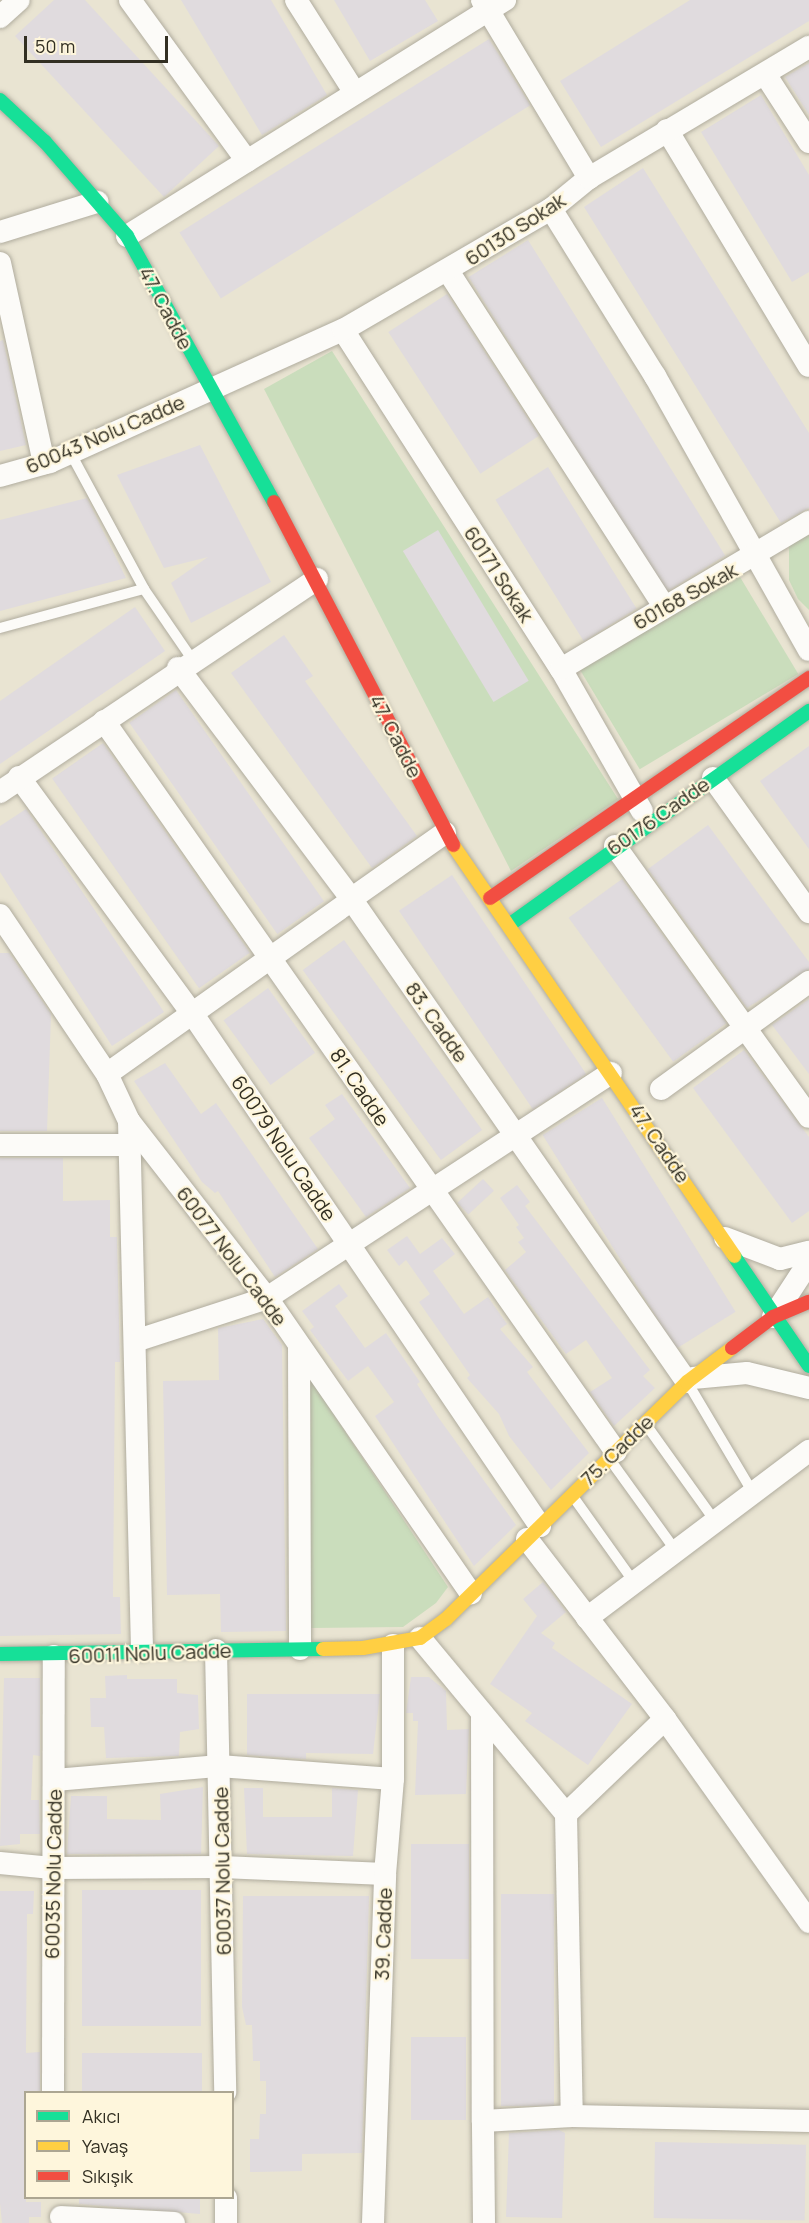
<!DOCTYPE html>
<meta charset="utf-8">
<style>
body{margin:0}
#map{position:relative;width:809px;height:2223px;overflow:hidden;background:#e9e4d2;font-family:Manrope,sans-serif}
div>[style]{position:absolute}
.green>*{inset:0;background:#caddbc;transform-origin:0 0}
.building>*{inset:0;background:#e0dbde;transform-origin:0 0}
.roads{filter:drop-shadow(0 0 2px #b0ac9e) drop-shadow(0 0 2px #b0ac9e)}
.lane>*{height:10px;margin:-5px;padding:0 5px;transform-origin:5px;border-radius:5px;background:#fcfbf8}
.street>*{height:22px;margin:-11px;padding:0 11px;transform-origin:11px;border-radius:11px;background:#fcfbf8}
.fast>*{height:14px;margin:-7px;padding:0 7px;transform-origin:7px;border-radius:7px;background:#16e098}
.slow>*{height:14px;margin:-7px;padding:0 7px;transform-origin:7px;border-radius:7px;background:#ffcf43}
.jam>*{height:14px;margin:-7px;padding:0 7px;transform-origin:7px;border-radius:7px;background:#f24e42}
span{translate:-50% -50%;white-space:nowrap;text-align:center;line-height:1.15;-webkit-text-stroke:4.5px #fef6dc;paint-order:stroke}
.street-label{font-size:20px;color:#322f22}
.legend{position:absolute;left:24px;top:2091px;width:210px;height:108px;box-sizing:border-box;background:#fef6dc;border:2px solid #aca692;margin:0;padding:8px 10px;list-style:none;font-size:18px;color:#322f22}
.legend li{display:flex;align-items:center;gap:12px;height:30px}
.legend b{width:30px;border:2px solid #aca692}
.scale{position:absolute;left:24px;top:36px;width:144px;height:27px;box-sizing:border-box;border:3px solid #322f22;border-top:0;padding-left:8px;font-size:18px;line-height:21px;white-space:nowrap;color:#322f22;-webkit-text-stroke:4px #fef6dc;paint-order:stroke}
</style>
<div id="map">
<div class="green">
<div style="clip-path:polygon(332px 351px,618px 799px,511px 871px,264px 389px)"></div>
<div style="clip-path:polygon(809px 533px,809px 610px,798px 599px,789px 580px,789px 546px)"></div>
<div style="left:737px;top:572px;width:119px;height:185px;rotate:59deg"></div>
<div style="clip-path:polygon(305px 1371px,448px 1587px,436px 1603px,403px 1627px,311px 1628px)"></div>
</div>
<div class="building">
<div style="clip-path:polygon(54px 0,85px 0,219px 146px,164px 197px,15px 36px)"></div>
<div style="clip-path:polygon(181px 0,271px 0,327px 95px,262px 135px)"></div>
<div style="clip-path:polygon(334px 0,425px 0,438px 21px,370px 61px)"></div>
<div style="clip-path:polygon(690px 0,809px 0,809px 21px,601px 147px,560px 81px)"></div>
<div style="left:489px;top:39px;width:78px;height:365px;rotate:58deg"></div>
<div style="clip-path:polygon(809px 63px,809px 115px,785px 77px)"></div>
<div style="clip-path:polygon(761px 95px,809px 175px,809px 272px,792px 282px,701px 132px)"></div>
<div style="clip-path:polygon(643px 168px,809px 433px,809px 508px,781px 523px,584px 207px)"></div>
<div style="left:528px;top:240px;width:372px;height:70px;rotate:58deg"></div>
<div style="left:447px;top:294px;width:169px;height:70px;rotate:57deg"></div>
<div style="clip-path:polygon(3px 340px,26px 445px,0 451px,0 341px)"></div>
<div style="clip-path:polygon(200px 445px,271px 582px,191px 623px,171px 583px,208px 557px,164px 568px,117px 475px)"></div>
<div style="left:548px;top:467px;width:167px;height:62px;rotate:58deg"></div>
<div style="clip-path:polygon(87px 498px,126px 578px,0 611px,0 520px)"></div>
<div style="left:438px;top:530px;width:176px;height:41px;rotate:59deg"></div>
<div style="clip-path:polygon(135px 607px,165px 651px,0 764px,0 701px)"></div>
<div style="clip-path:polygon(284px 635px,313px 676px,305px 681px,417px 836px,372px 868px,231px 673px)"></div>
<div style="left:176px;top:690px;width:258px;height:57px;rotate:55deg"></div>
<div style="left:103px;top:743px;width:256px;height:62px;rotate:55deg"></div>
<div style="clip-path:polygon(809px 746px,809px 849px,760px 781px)"></div>
<div style="clip-path:polygon(26px 809px,164px 1012px,112px 1046px,0 872px,0 826px)"></div>
<div style="clip-path:polygon(708px 825px,809px 962px,809px 969px,747px 1008px,648px 869px)"></div>
<div style="left:452px;top:875px;width:240px;height:64px;rotate:56deg"></div>
<div style="left:622px;top:879px;width:178px;height:66px;rotate:54deg"></div>
<div style="left:344px;top:940px;width:235px;height:51px;rotate:54deg"></div>
<div style="clip-path:polygon(0 953px,9px 953px,51px 1014px,47px 1131px,0 1131px)"></div>
<div style="left:268px;top:988px;width:80px;height:55px;rotate:54deg"></div>
<div style="clip-path:polygon(809px 999px,809px 1074px,772px 1025px)"></div>
<div style="clip-path:polygon(744px 1050px,809px 1137px,809px 1211px,792px 1223px,693px 1088px)"></div>
<div style="clip-path:polygon(165px 1063px,201px 1114px,216px 1103px,318px 1249px,275px 1277px,218px 1191px,215px 1193px,202px 1182px,134px 1081px)"></div>
<div style="clip-path:polygon(342px 1094px,410px 1188px,366px 1217px,309px 1138px,335px 1119px,325px 1105px)"></div>
<div style="left:602px;top:1098px;width:252px;height:70px;rotate:58deg"></div>
<div style="clip-path:polygon(0 1158px,63px 1158px,63px 1201px,110px 1200px,110px 1237px,117px 1237px,120px 1362px,115px 1362px,113px 1597px,120px 1597px,121px 1634px,0 1636px)"></div>
<div style="left:483px;top:1179px;width:16px;height:35px;rotate:47deg"></div>
<div style="clip-path:polygon(517px 1185px,530px 1202px,525px 1206px,650px 1370px,643px 1376px,655px 1388px,614px 1426px,590px 1392px,612px 1378px,586px 1340px,566px 1354px,505px 1270px,526px 1252px,518px 1242px,524px 1238px,516px 1227px,519px 1225px,500px 1198px)"></div>
<div style="clip-path:polygon(407px 1236px,420px 1254px,442px 1238px,455px 1254px,433px 1271px,464px 1314px,488px 1297px,507px 1324px,500px 1329px,533px 1367px,527px 1372px,589px 1453px,551px 1490px,509px 1436px,499px 1414px,467px 1378px,470px 1375px,419px 1302px,430px 1294px,406px 1260px,399px 1266px,387px 1250px)"></div>
<div style="clip-path:polygon(339px 1284px,348px 1296px,335px 1306px,365px 1348px,386px 1333px,420px 1382px,417px 1384px,438px 1417px,516px 1525px,474px 1566px,375px 1416px,394px 1402px,368px 1366px,348px 1381px,310px 1330px,314px 1327px,302px 1311px)"></div>
<div style="clip-path:polygon(263px 1319px,282px 1345px,286px 1631px,221px 1632px,220px 1594px,167px 1595px,163px 1381px,219px 1380px,218px 1328px)"></div>
<div style="clip-path:polygon(543px 1582px,566px 1612px,541px 1633px,555px 1643px,552px 1648px,632px 1704px,588px 1765px,525px 1721px,532px 1713px,490px 1684px,537px 1616px,523px 1599px)"></div>
<div style="clip-path:polygon(127px 1675px,127px 1679px,177px 1679px,177px 1693px,198px 1695px,199px 1729px,180px 1732px,179px 1756px,106px 1758px,104px 1727px,91px 1727px,90px 1698px,106px 1698px,105px 1676px)"></div>
<div style="clip-path:polygon(411px 1677px,429px 1677px,446px 1691px,447px 1730px,469px 1729px,466px 1794px,415px 1795px,418px 1721px,413px 1721px,413px 1713px,406px 1713px)"></div>
<div style="clip-path:polygon(4px 1678px,40px 1678px,40px 1756px,33px 1755px,31px 1800px,39px 1800px,40px 1834px,20px 1834px,20px 1844px,0 1846px)"></div>
<div style="clip-path:polygon(247px 1694px,380px 1694px,373px 1754px,306px 1753px,306px 1759px,247px 1755px)"></div>
<div style="clip-path:polygon(203px 1787px,201px 1854px,67px 1854px,71px 1796px,107px 1796px,107px 1819px,161px 1820px,160px 1794px)"></div>
<div style="clip-path:polygon(244px 1788px,263px 1788px,263px 1817px,332px 1817px,332px 1788px,358px 1790px,353px 1856px,247px 1854px)"></div>
<div style="left:411px;top:1844px;width:58px;height:115px"></div>
<div style="left:82px;top:1890px;width:119px;height:136px"></div>
<div style="clip-path:polygon(0 1891px,34px 1891px,33px 1914px,27px 1914px,26px 2053px,40px 2052px,40px 2092px,26px 2092px,26px 2202px,41px 2202px,41px 2217px,29px 2217px,29px 2223px,2px 2223px,0 2203px)"></div>
<div style="left:501px;top:1894px;width:53px;height:212px"></div>
<div style="clip-path:polygon(243px 1896px,369px 1896px,362px 2153px,302px 2154px,302px 2171px,250px 2172px,250px 2139px,259px 2139px,260px 2114px,266px 2114px,266px 2081px,260px 2081px,260px 2061px,253px 2061px,252px 2025px,246px 2025px,242px 2007px)"></div>
<div style="left:411px;top:2037px;width:55px;height:83px"></div>
<div style="left:82px;top:2053px;width:120px;height:39px"></div>
<div style="clip-path:polygon(559px 2130px,565px 2133px,562px 2218px,506px 2217px,509px 2133px)"></div>
<div style="left:655px;top:2142px;width:151px;height:76px;rotate:1deg"></div>
<div style="clip-path:polygon(79px 2198px,200px 2198px,200px 2214px,79px 2204px)"></div>
</div>
<div class="roads">
<div class="lane">
<div style="left:70px;top:452px;width:156px;rotate:61.6deg"></div>
<div style="left:0;top:628px;width:149px;rotate:-15.2deg"></div>
<div style="left:144px;top:589px;width:85px;rotate:55.6deg"></div>
<div style="left:689px;top:1385px;width:126px;rotate:59.3deg"></div>
<div style="left:647px;top:1426px;width:117px;rotate:54.4deg"></div>
<div style="left:611px;top:1461px;width:111px;rotate:54.2deg"></div>
<div style="left:574px;top:1498px;width:103px;rotate:54.5deg"></div>
</div>
<div class="street">
<div style="left:130px;top:0;width:199px;rotate:54deg"></div>
<div style="left:296px;top:0;width:110px;rotate:57.6deg"></div>
<div style="left:482px;top:0;width:208px;rotate:59deg"></div>
<div style="left:0;top:17px;width:25px;rotate:-42deg"></div>
<div style="left:765px;top:74px;width:81px;rotate:57.1deg"></div>
<div style="left:667px;top:130px;width:275px;rotate:59deg"></div>
<div style="left:551px;top:209px;width:197px;rotate:58.1deg"></div>
<div style="left:655px;top:376px;width:314px;rotate:60.7deg"></div>
<div style="left:0;top:232px;width:102px;rotate:-17.2deg"></div>
<div style="left:127px;top:236px;width:446px;rotate:-32deg"></div>
<div style="left:0;top:263px;width:205px;rotate:77.6deg"></div>
<div style="left:448px;top:271px;width:397px;rotate:57.2deg"></div>
<div style="left:343px;top:330px;width:403px;rotate:57.3deg"></div>
<div style="left:561px;top:669px;width:163px;rotate:60.3deg"></div>
<div style="left:0;top:476px;width:52px;rotate:-15.6deg"></div>
<div style="left:50px;top:462px;width:321px;rotate:-24.3deg"></div>
<div style="left:343px;top:330px;width:241px;rotate:-30.2deg"></div>
<div style="left:551px;top:209px;width:49px;rotate:-39.2deg"></div>
<div style="left:589px;top:178px;width:256px;rotate:-30.8deg"></div>
<div style="left:178px;top:668px;width:290px;rotate:53.1deg"></div>
<div style="left:352px;top:900px;width:587px;rotate:55.2deg"></div>
<div style="left:561px;top:669px;width:288px;rotate:-30.7deg"></div>
<div style="left:104px;top:721px;width:892px;rotate:54.99deg"></div>
<div style="left:19px;top:777px;width:293px;rotate:53.8deg"></div>
<div style="left:192px;top:1013px;width:620px;rotate:55.85deg"></div>
<div style="left:713px;top:778px;width:165px;rotate:54.4deg"></div>
<div style="left:0;top:792px;width:382px;rotate:-33.9deg"></div>
<div style="left:615px;top:846px;width:333px;rotate:54.4deg"></div>
<div style="left:351px;top:899px;width:115px;rotate:-35.1deg"></div>
<div style="left:0;top:915px;width:192px;rotate:56.1deg"></div>
<div style="left:107px;top:1074px;width:52px;rotate:64.9deg"></div>
<div style="left:129px;top:1121px;width:224px;rotate:52.1deg"></div>
<div style="left:267px;top:1298px;width:359px;rotate:55.4deg"></div>
<div style="left:107px;top:1074px;width:301px;rotate:-35.4deg"></div>
<div style="left:661px;top:1089px;width:183px;rotate:-35.9deg"></div>
<div style="left:129px;top:1121px;width:529px;rotate:88.59deg"></div>
<div style="left:0;top:1145px;width:130px"></div>
<div style="left:725px;top:1238px;width:59px;rotate:20.9deg"></div>
<div style="left:780px;top:1259px;width:30px;rotate:-14deg"></div>
<div style="left:773px;top:1317px;width:66px;rotate:-56.8deg"></div>
<div style="left:135px;top:1341px;width:139px;rotate:-18deg"></div>
<div style="left:267px;top:1298px;width:411px;rotate:-33.2deg"></div>
<div style="left:299px;top:1348px;width:301px;rotate:89.8deg"></div>
<div style="left:693px;top:1378px;width:54px;rotate:-5.3deg"></div>
<div style="left:747px;top:1373px;width:64px;rotate:13.6deg"></div>
<div style="left:527px;top:1539px;width:227px;rotate:52.5deg"></div>
<div style="left:665px;top:1719px;width:249px;rotate:54.6deg"></div>
<div style="left:587px;top:1618px;width:278px;rotate:-37deg"></div>
<div style="left:420px;top:1638px;width:229px;rotate:50.3deg"></div>
<div style="left:566px;top:1814px;width:302px;rotate:88.9deg"></div>
<div style="left:216px;top:1650px;width:442px;rotate:88.8deg"></div>
<div style="left:482px;top:1713px;width:408px;rotate:89.9deg"></div>
<div style="left:55px;top:1780px;width:165px;rotate:-4.9deg"></div>
<div style="left:219px;top:1766px;width:174px;rotate:4.3deg"></div>
<div style="left:566px;top:1814px;width:137px;rotate:-43.8deg"></div>
<div style="left:0;top:1863px;width:52px;rotate:5.5deg"></div>
<div style="left:52px;top:1868px;width:170px;rotate:-0.3deg"></div>
<div style="left:222px;top:1867px;width:163px;rotate:2.5deg"></div>
<div style="left:53px;top:2092px;width:436px;rotate:-89.9deg"></div>
<div style="left:226px;top:2198px;width:25px;rotate:90deg"></div>
<div style="left:61px;top:2217px;width:113px;rotate:3deg"></div>
<div style="left:373px;top:2223px;width:349px;rotate:-88deg"></div>
<div style="left:385px;top:1874px;width:95px;rotate:-85.2deg"></div>
<div style="left:393px;top:1779px;width:134px;rotate:-90deg"></div>
<div style="left:484px;top:2223px;width:102px;rotate:-90.6deg"></div>
<div style="left:483px;top:2121px;width:89px;rotate:-3.2deg"></div>
<div style="left:572px;top:2116px;width:237px;rotate:1.2deg"></div>
</div>
<div class="fast">
<div style="left:0;top:100px;width:62px;rotate:43deg"></div>
<div style="left:45px;top:142px;width:125px;rotate:48.9deg"></div>
<div style="left:127px;top:236px;width:304px;rotate:61.1deg"></div>
<div style="left:509px;top:925px;width:369px;rotate:-35.5deg"></div>
<div style="left:734px;top:1256px;width:133px;rotate:55.7deg"></div>
<div style="left:0;top:1654px;width:323px;rotate:-0.9deg"></div>
</div>
<div class="slow">
<div style="left:453px;top:845px;width:498px;rotate:55.6deg"></div>
<div style="left:323px;top:1649px;width:40px;rotate:-1.4deg"></div>
<div style="left:363px;top:1648px;width:58px;rotate:-10deg"></div>
<div style="left:420px;top:1638px;width:32px;rotate:-36deg"></div>
<div style="left:446px;top:1619px;width:338px;rotate:-44.5deg"></div>
<div style="left:687px;top:1382px;width:56px;rotate:-37.1deg"></div>
</div>
<div class="jam">
<div style="left:274px;top:502px;width:387px;rotate:62.4deg"></div>
<div style="left:490px;top:898px;width:388px;rotate:-34.6deg"></div>
<div style="left:732px;top:1348px;width:51px;rotate:-37.1deg"></div>
<div style="left:773px;top:1317px;width:39px;rotate:-23deg"></div>
</div>
</div>
<div class="street-label">
<span style="left:515px;top:229px;rotate:-33deg">60130 Sokak</span>
<span style="left:166px;top:308px;rotate:62deg">47. Cadde</span>
<span style="left:105px;top:434px;rotate:-23deg">60043 Nolu Cadde</span>
<span style="left:499px;top:574px;rotate:57deg">60171 Sokak</span>
<span style="left:685px;top:596px;rotate:-29deg">60168 Sokak</span>
<span style="left:396px;top:736px;rotate:63deg">47. Cadde</span>
<span style="left:658px;top:816px;rotate:-35deg">60176 Cadde</span>
<span style="left:437px;top:1022px;rotate:55deg">83. Cadde</span>
<span style="left:360px;top:1087px;rotate:56deg">81. Cadde</span>
<span style="left:660px;top:1143px;rotate:56deg">47. Cadde</span>
<span style="left:284px;top:1148px;rotate:56deg">60079 Nolu Cadde</span>
<span style="left:232px;top:1256px;rotate:53deg">60077 Nolu Cadde</span>
<span style="left:617px;top:1450px;rotate:-44deg">75. Cadde</span>
<span style="left:150px;top:1653px;rotate:-2deg">60011 Nolu Cadde</span>
<span style="left:222px;top:1871px;rotate:-91deg">60037 Nolu Cadde</span>
<span style="left:53px;top:1874px;rotate:-89deg">60035 Nolu Cadde</span>
<span style="left:383px;top:1934px;rotate:-88deg">39. Cadde</span>
</div>
<ul class="legend">
<li><b style="height:8px;background:#16e098"></b>Akıcı</li>
<li><b style="height:8px;background:#ffcf43"></b>Yavaş</li>
<li><b style="height:8px;background:#f24e42"></b>Sıkışık</li>
</ul>
<div class="scale">50 m</div>
</div>
